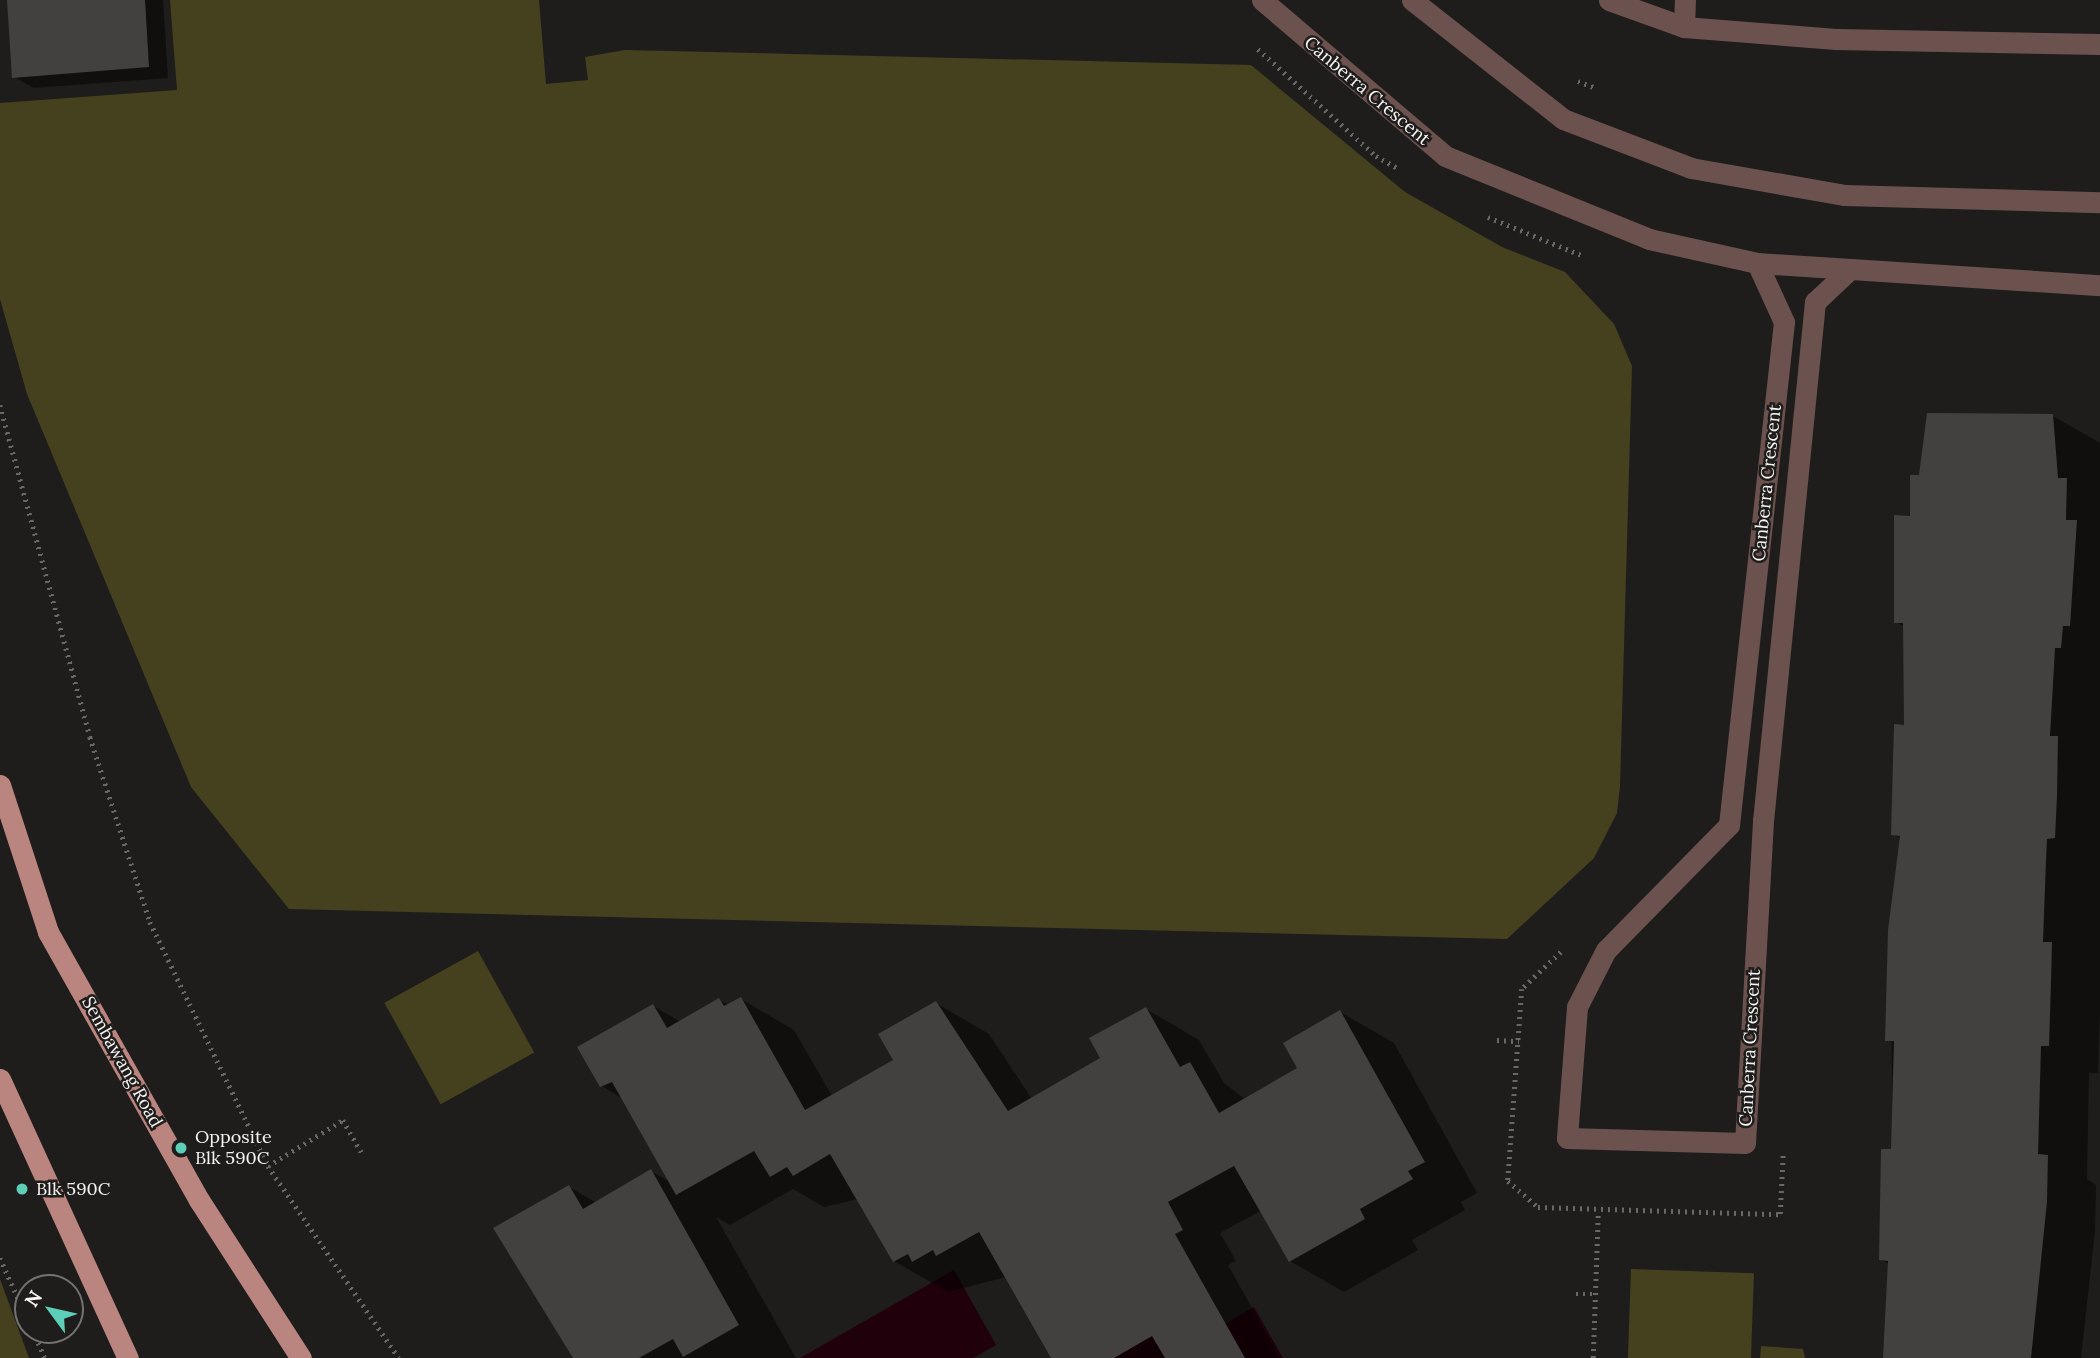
<!DOCTYPE html>
<style>
body{margin:0}
#map{position:relative;width:2100px;height:1358px;overflow:hidden;background:#1f1d1b;font-family:Lora,serif}
div>[style]{position:absolute}
.green>*{inset:0;background:#45411f;transform-origin:0 0}
.water>*{inset:0;background:#1f000b}
.shadow>*{inset:0;background:#0007}
.building>*{inset:0;background:#43413f}
.path>*{height:4.5px;margin-top:-2.25px;transform-origin:0;background:repeating-linear-gradient(90deg,#6a6867 0 2px,transparent 0 7px)}
.minor>*{height:21px;margin:-10.5px;padding:0 10.5px;transform-origin:10.5px;border-radius:10.5px;background:#6c524f}
.major>*{height:21px;margin:-10.5px;padding:0 10.5px;transform-origin:10.5px;border-radius:10.5px;background:#bb857f}
.dots>*{width:19px;height:19px;translate:-50% -50%;box-sizing:border-box;border:4px solid #1f1d1b;border-radius:50%}
span{translate:-50% -50%;white-space:nowrap;text-align:center;line-height:1.15;-webkit-text-stroke:5px #1f1d1b;paint-order:stroke}
.street-label{font-size:18px;color:#f6f4f3}
.poi-label{font-size:18px;color:#f6f4f3}
.left{translate:0 -50%;text-align:left}
.north{position:absolute;left:14px;top:1274px;width:70px;height:70px;box-sizing:border-box;background:#1f1d1b;border:2px solid #757371;border-radius:50%;rotate:303deg;font-size:19px;font-weight:700;line-height:28px;text-align:center;color:#f6f4f3}
.north::after{content:'';display:block;margin:auto;width:24px;height:32px;background:#5dceb8;clip-path:polygon(50% 0,100% 100%,50% 72%,0 100%)}
</style>
<div id="map">
<div class="green">
<div style="clip-path:polygon(170px 0,539px 0,546px 84px,588px 80px,585px 57px,625px 50px,1251px 65px,1405px 192px,1502px 247px,1565px 272px,1614px 324px,1632px 366px,1620px 786px,1617px 813px,1594px 858px,1507px 939px,289px 909px,191px 787px,27px 394px,0 299px,0 103px,177px 90px)"></div>
<div style="left:478px;top:951px;width:116px;height:107px;rotate:61deg"></div>
<div style="left:1631px;top:1269px;width:123px;height:89px;rotate:2deg"></div>
<div style="clip-path:polygon(0 1279px,29px 1358px,0 1358px)"></div>
<div style="clip-path:polygon(1761px 1346px,1803px 1349px,1805px 1358px,1760px 1358px)"></div>
</div>
<div class="water">
<div style="clip-path:polygon(954px 1270px,996px 1345px,973px 1358px,800px 1358px)"></div>
<div style="clip-path:polygon(1254px 1307px,1283px 1358px,1245px 1358px,1225px 1324px)"></div>
<div style="clip-path:polygon(1152px 1336px,1165px 1358px,1114px 1358px)"></div>
</div>
<div class="shadow">
<div style="clip-path:polygon(9px 0,163px 0,168px 78px,34px 88px,14px 77px)"></div>
<div style="clip-path:polygon(2053px 416px,2100px 443px,2100px 1012px,2098px 1073px,2089px 1073px,2087px 1179px,2096px 1185px,2095px 1231px,2081px 1358px,1885px 1358px,1889px 1264px,1880px 1259px,1893px 1151px,1890px 930px,1902px 839px,1893px 834px,1905px 726px,1905px 627px,1896px 622px,1911px 518px,1921px 476px)"></div>
<div style="clip-path:polygon(741px 999px,794px 1030px,832px 1096px,895px 1060px,936px 1003px,989px 1034px,1032px 1099px,1102px 1059px,1146px 1009px,1199px 1040px,1224px 1083px,1246px 1100px,1300px 1069px,1340px 1012px,1394px 1043px,1477px 1193px,1461px 1202px,1465px 1210px,1412px 1240px,1418px 1250px,1344px 1292px,1290px 1261px,1262px 1210px,1220px 1233px,1236px 1261px,1228px 1265px,1280px 1358px,1053px 1358px,1006px 1277px,948px 1292px,894px 1261px,858px 1199px,824px 1207px,793px 1189px,730px 1225px,716px 1217px,796px 1358px,574px 1358px,569px 1187px,597px 1203px,651px 1171px,670px 1182px,623px 1099px,602px 1086px,653px 1006px,681px 1022px,719px 1000px,729px 1005px)"></div>
</div>
<div class="building">
<div style="clip-path:polygon(7px 0,145px 0,149px 67px,12px 78px)"></div>
<div style="clip-path:polygon(1927px 413px,2053px 414px,2058px 478px,2067px 478px,2066px 520px,2077px 520px,2070px 626px,2063px 626px,2061px 648px,2055px 648px,2050px 736px,2058px 736px,2057px 796px,2055px 838px,2047px 839px,2046px 860px,2043px 942px,2052px 942px,2051px 982px,2049px 1046px,2041px 1046px,2038px 1154px,2048px 1155px,2047px 1202px,2031px 1358px,1883px 1358px,1888px 1261px,1879px 1260px,1881px 1149px,1891px 1149px,1894px 1041px,1885px 1041px,1888px 930px,1900px 836px,1891px 835px,1894px 724px,1904px 725px,1903px 623px,1894px 623px,1894px 515px,1910px 516px,1910px 475px,1919px 475px)"></div>
<div style="clip-path:polygon(741px 997px,805px 1110px,893px 1060px,878px 1034px,936px 1001px,1008px 1111px,1100px 1058px,1089px 1038px,1146px 1007px,1180px 1067px,1190px 1062px,1219px 1113px,1297px 1068px,1283px 1043px,1340px 1010px,1425px 1162px,1408px 1171px,1413px 1179px,1360px 1209px,1365px 1219px,1289px 1262px,1234px 1166px,1168px 1202px,1183px 1230px,1175px 1234px,1245px 1358px,1165px 1358px,1152px 1336px,1114px 1358px,1051px 1358px,979px 1232px,936px 1256px,933px 1250px,912px 1262px,908px 1254px,893px 1262px,830px 1154px,793px 1176px,787px 1167px,770px 1177px,754px 1151px,676px 1195px,612px 1082px,600px 1087px,577px 1047px,653px 1004px,667px 1028px,719px 998px,724px 1006px)"></div>
<div style="clip-path:polygon(651px 1169px,739px 1325px,683px 1357px,673px 1339px,639px 1358px,573px 1358px,493px 1228px,569px 1185px,583px 1209px)"></div>
</div>
<div class="path">
<div style="left:1258px;top:49px;width:159px;rotate:42.2deg"></div>
<div style="left:1376px;top:156px;width:25px;rotate:29deg"></div>
<div style="left:1578px;top:81px;width:19px;rotate:21deg"></div>
<div style="left:1488px;top:217px;width:100px;rotate:22.2deg"></div>
<div style="left:0;top:405px;width:344px;rotate:74.8deg"></div>
<div style="left:90px;top:737px;width:194px;rotate:72deg"></div>
<div style="left:150px;top:922px;width:271px;rotate:64.2deg"></div>
<div style="left:268px;top:1166px;width:232px;rotate:55.7deg"></div>
<div style="left:1561px;top:952px;width:54px;rotate:136.5deg"></div>
<div style="left:1522px;top:989px;width:193px;rotate:94.2deg"></div>
<div style="left:1508px;top:1181px;width:40px;rotate:41deg"></div>
<div style="left:1538px;top:1207px;width:242px;rotate:1.7deg"></div>
<div style="left:1780px;top:1214px;width:62px;rotate:-87.2deg"></div>
<div style="left:1497px;top:1040px;width:22px;rotate:3deg"></div>
<div style="left:268px;top:1166px;width:88px;rotate:-31.5deg"></div>
<div style="left:343px;top:1120px;width:40px;rotate:60.3deg"></div>
<div style="left:0;top:1258px;width:68px;rotate:65.7deg"></div>
<div style="left:1576px;top:1294px;width:19px"></div>
<div style="left:33px;top:1330px;width:30px;rotate:67deg"></div>
<div style="left:1593px;top:1358px;width:146px;rotate:-88deg"></div>
</div>
<div class="minor">
<div style="left:1262px;top:0;width:240px;rotate:40.4deg"></div>
<div style="left:1445px;top:156px;width:220px;rotate:22.1deg"></div>
<div style="left:1649px;top:239px;width:111px;rotate:12.5deg"></div>
<div style="left:1757px;top:263px;width:344px;rotate:3.7deg"></div>
<div style="left:1412px;top:0;width:192px;rotate:38.2deg"></div>
<div style="left:1563px;top:119px;width:137px;rotate:20.9deg"></div>
<div style="left:1691px;top:168px;width:155px;rotate:10deg"></div>
<div style="left:1844px;top:195px;width:256px;rotate:1.6deg"></div>
<div style="left:1609px;top:0;width:80px;rotate:19.8deg"></div>
<div style="left:1684px;top:27px;width:152px;rotate:4.5deg"></div>
<div style="left:1836px;top:39px;width:264px;rotate:1.1deg"></div>
<div style="left:1684px;top:27px;width:27px;rotate:-88deg"></div>
<div style="left:1757px;top:263px;width:65px;rotate:65.4deg"></div>
<div style="left:1784px;top:322px;width:506px;rotate:96.24deg"></div>
<div style="left:1729px;top:825px;width:175px;rotate:134.5deg"></div>
<div style="left:1606px;top:950px;width:64px;rotate:117deg"></div>
<div style="left:1577px;top:1007px;width:131px;rotate:94.4deg"></div>
<div style="left:1567px;top:1138px;width:178px;rotate:1.6deg"></div>
<div style="left:1745px;top:1143px;width:323px;rotate:-86.8deg"></div>
<div style="left:1763px;top:821px;width:522px;rotate:-84.28deg"></div>
<div style="left:1815px;top:302px;width:45px;rotate:-43.2deg"></div>
</div>
<div class="major">
<div style="left:0;top:785px;width:155px;rotate:71.9deg"></div>
<div style="left:48px;top:932px;width:308px;rotate:60.6deg"></div>
<div style="left:199px;top:1200px;width:188px;rotate:57.2deg"></div>
<div style="left:0;top:1079px;width:307px;rotate:65.4deg"></div>
</div>
<div class="dots">
<div style="left:181px;top:1148px;background:#5dceb8"></div>
<div style="left:22px;top:1189px;background:#5dceb8"></div>
</div>
<div class="street-label">
<span style="left:1367px;top:91px;rotate:40deg">Canberra Crescent</span>
<span style="left:1767px;top:483px;rotate:-84deg">Canberra Crescent</span>
<span style="left:1750px;top:1048px;rotate:-87deg">Canberra Crescent</span>
<span style="left:122px;top:1062px;rotate:61deg">Sembawang Road</span>
</div>
<div class="poi-label">
<span class="left" style="left:195px;top:1148px">Opposite<br>Blk 590C</span>
<span class="left" style="left:36px;top:1189px">Blk 590C</span>
</div>
<div class="north">N</div>
</div>
